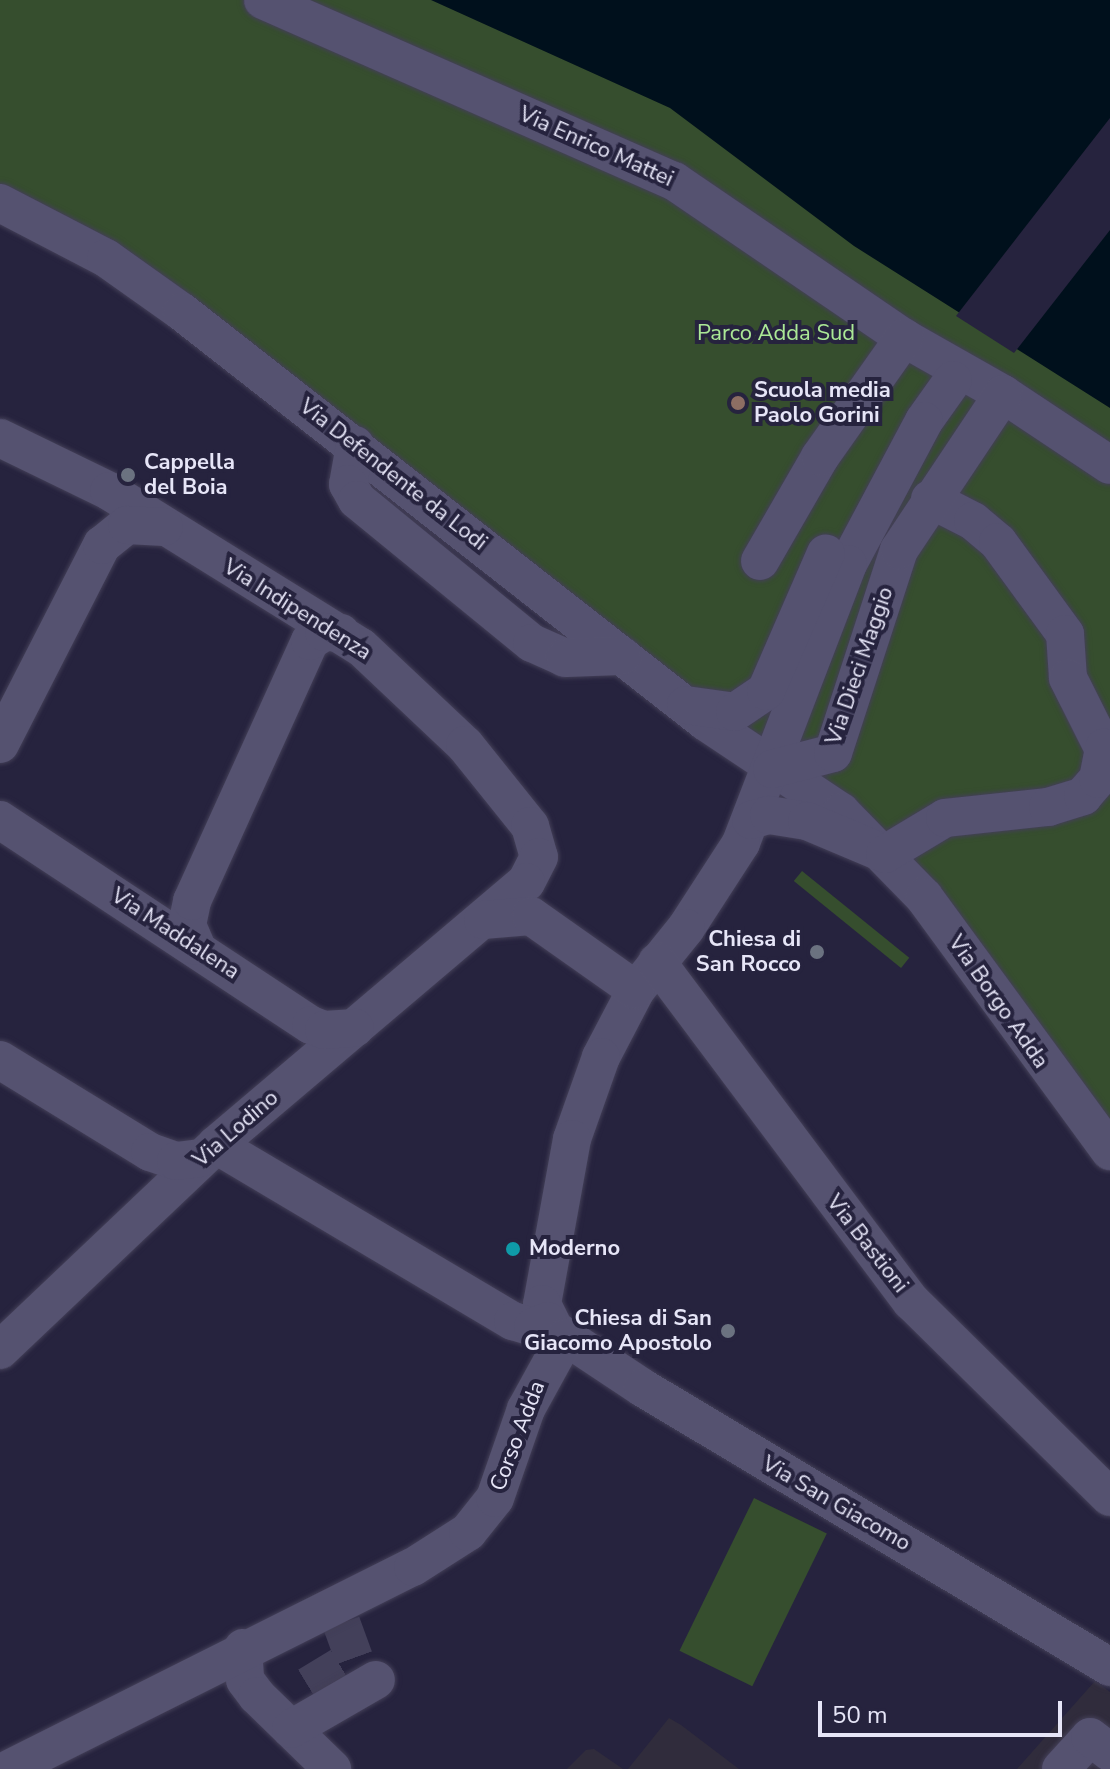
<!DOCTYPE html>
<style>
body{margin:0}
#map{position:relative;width:1110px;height:1769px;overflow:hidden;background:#26233e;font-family:"Nunito Sans",sans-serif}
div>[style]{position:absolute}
.education>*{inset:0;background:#302c3c}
.green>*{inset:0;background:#364e2e;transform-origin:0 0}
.water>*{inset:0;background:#00101c}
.pier>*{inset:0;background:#26233e}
.minor-tunnel>*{height:38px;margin-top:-19px;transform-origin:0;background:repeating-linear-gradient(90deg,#43405a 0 38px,transparent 0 57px)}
.roads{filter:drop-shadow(0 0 2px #433f57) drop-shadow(0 0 2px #433f57)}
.minor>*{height:38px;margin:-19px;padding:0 19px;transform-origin:19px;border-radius:19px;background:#555270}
.dots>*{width:22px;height:22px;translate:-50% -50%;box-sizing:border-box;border:4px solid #26233e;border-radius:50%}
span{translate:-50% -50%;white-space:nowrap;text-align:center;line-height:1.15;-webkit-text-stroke:8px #26233e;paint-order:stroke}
.street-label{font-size:22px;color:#e6e5f7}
.park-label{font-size:22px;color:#abe896}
.poi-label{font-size:22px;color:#e6e5f7;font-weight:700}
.left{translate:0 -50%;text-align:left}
.right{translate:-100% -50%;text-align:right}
.scale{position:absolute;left:818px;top:1701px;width:244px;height:36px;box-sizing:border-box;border:4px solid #e6e5f7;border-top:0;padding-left:10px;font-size:24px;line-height:28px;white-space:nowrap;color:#e6e5f7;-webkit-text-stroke:6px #26233e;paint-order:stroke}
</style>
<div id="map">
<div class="education">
<div style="clip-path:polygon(1095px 1681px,1110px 1692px,1110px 1769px,1017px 1769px)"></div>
<div style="clip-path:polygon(669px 1718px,681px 1725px,739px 1769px,628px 1769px)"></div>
<div style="clip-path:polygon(594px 1749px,623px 1769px,567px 1769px,586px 1750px)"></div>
</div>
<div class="green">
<div style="clip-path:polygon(0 0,1110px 0,1110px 1138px,947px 903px,0 189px)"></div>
<div style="left:802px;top:871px;width:138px;height:13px;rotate:39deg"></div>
<div style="left:754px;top:1498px;width:81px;height:170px;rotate:26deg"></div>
</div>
<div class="water">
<div style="clip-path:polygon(431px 0,1110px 0,1110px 408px,854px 246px,670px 108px)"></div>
</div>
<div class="pier">
<div style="clip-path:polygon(1110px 118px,1110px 230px,1014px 353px,956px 316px)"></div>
</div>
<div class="minor-tunnel">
<div style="left:308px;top:1686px;width:54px;rotate:-31.3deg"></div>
<div style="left:354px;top:1658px;width:37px;rotate:-110deg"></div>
</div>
<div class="roads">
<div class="minor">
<div style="left:263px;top:0;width:449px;rotate:23.8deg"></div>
<div style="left:674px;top:181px;width:278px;rotate:34.3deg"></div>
<div style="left:904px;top:338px;width:114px;rotate:29.5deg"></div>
<div style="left:1003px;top:394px;width:128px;rotate:33.6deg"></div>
<div style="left:0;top:203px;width:119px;rotate:27.4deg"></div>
<div style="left:106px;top:258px;width:93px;rotate:35.4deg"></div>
<div style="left:182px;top:312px;width:665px;rotate:38.04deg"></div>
<div style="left:706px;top:722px;width:162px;rotate:33.7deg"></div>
<div style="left:841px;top:812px;width:119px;rotate:45.7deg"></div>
<div style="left:924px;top:897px;width:315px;rotate:53.8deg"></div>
<div style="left:953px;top:380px;width:50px;rotate:125.3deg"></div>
<div style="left:924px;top:421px;width:162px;rotate:118deg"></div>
<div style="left:848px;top:564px;width:299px;rotate:111deg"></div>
<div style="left:741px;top:843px;width:101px;rotate:122.9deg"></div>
<div style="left:686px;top:928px;width:80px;rotate:128.9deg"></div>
<div style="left:636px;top:990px;width:76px;rotate:117.6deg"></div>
<div style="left:601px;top:1057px;width:87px;rotate:109.5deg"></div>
<div style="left:572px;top:1139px;width:168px;rotate:100.3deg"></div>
<div style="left:542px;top:1304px;width:28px;rotate:64deg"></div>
<div style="left:554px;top:1329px;width:107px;rotate:33.5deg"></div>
<div style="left:643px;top:1388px;width:544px;rotate:30.86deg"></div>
<div style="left:0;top:438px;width:121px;rotate:25.9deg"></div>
<div style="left:109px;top:491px;width:296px;rotate:31.8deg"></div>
<div style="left:361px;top:647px;width:143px;rotate:43.3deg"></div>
<div style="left:465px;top:745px;width:104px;rotate:51.3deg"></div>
<div style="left:530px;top:826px;width:32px;rotate:74deg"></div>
<div style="left:539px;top:857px;width:28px;rotate:117deg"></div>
<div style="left:526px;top:882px;width:407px;rotate:139.7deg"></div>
<div style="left:216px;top:1145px;width:298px;rotate:136.5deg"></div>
<div style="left:355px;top:445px;width:40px;rotate:100deg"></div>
<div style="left:348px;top:484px;width:18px;rotate:61deg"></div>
<div style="left:357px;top:500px;width:226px;rotate:39.3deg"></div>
<div style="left:532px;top:643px;width:36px;rotate:24deg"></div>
<div style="left:565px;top:658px;width:57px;rotate:-2deg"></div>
<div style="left:930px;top:499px;width:48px;rotate:27.1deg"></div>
<div style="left:973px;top:521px;width:33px;rotate:40deg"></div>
<div style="left:998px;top:542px;width:114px;rotate:53.9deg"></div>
<div style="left:1065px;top:634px;width:44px;rotate:86.1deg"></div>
<div style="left:1068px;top:678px;width:94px;rotate:63.4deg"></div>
<div style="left:760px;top:561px;width:120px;rotate:-60deg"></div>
<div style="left:820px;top:457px;width:146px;rotate:-54.8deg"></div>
<div style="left:686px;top:705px;width:49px;rotate:8.1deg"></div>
<div style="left:735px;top:712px;width:37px;rotate:-34deg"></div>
<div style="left:766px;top:691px;width:150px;rotate:-66.5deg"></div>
<div style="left:0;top:744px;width:224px;rotate:-62.9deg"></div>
<div style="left:102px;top:545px;width:32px;rotate:-39deg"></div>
<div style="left:127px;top:525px;width:37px;rotate:3deg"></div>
<div style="left:772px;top:769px;width:63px;rotate:-14.7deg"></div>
<div style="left:833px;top:753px;width:213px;rotate:-72deg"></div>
<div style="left:899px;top:550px;width:187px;rotate:-56.3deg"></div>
<div style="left:0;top:820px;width:372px;rotate:33.4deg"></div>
<div style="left:311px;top:1025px;width:14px;rotate:21deg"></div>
<div style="left:324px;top:1030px;width:31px;rotate:-4deg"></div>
<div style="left:751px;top:820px;width:19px;rotate:-16deg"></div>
<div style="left:769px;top:815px;width:38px;rotate:9deg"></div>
<div style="left:807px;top:821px;width:85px;rotate:22.9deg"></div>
<div style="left:885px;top:854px;width:70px;rotate:-31deg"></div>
<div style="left:945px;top:818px;width:104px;rotate:-6.1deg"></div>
<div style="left:1048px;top:807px;width:37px;rotate:-17deg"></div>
<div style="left:1083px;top:796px;width:23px;rotate:-49deg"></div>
<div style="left:1098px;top:779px;width:32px;rotate:-79deg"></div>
<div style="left:483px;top:920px;width:48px;rotate:-4.8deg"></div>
<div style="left:531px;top:916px;width:128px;rotate:35.2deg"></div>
<div style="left:196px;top:946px;width:23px;rotate:-113deg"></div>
<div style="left:187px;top:925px;width:25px;rotate:-78deg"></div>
<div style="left:192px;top:901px;width:286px;rotate:-65.6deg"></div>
<div style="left:310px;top:641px;width:17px;rotate:-33deg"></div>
<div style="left:324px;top:632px;width:17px;rotate:3deg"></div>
<div style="left:657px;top:962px;width:424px;rotate:53.2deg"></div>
<div style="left:911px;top:1301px;width:279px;rotate:44.6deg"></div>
<div style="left:0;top:1060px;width:176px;rotate:31.5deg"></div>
<div style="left:150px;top:1152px;width:28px;rotate:19deg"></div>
<div style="left:176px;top:1161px;width:26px;rotate:-7deg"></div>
<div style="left:216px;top:1145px;width:345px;rotate:30.7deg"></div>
<div style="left:513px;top:1321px;width:21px;rotate:17deg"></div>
<div style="left:533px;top:1327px;width:16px;rotate:-22deg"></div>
<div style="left:243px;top:1648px;width:32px;rotate:86deg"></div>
<div style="left:245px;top:1680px;width:20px;rotate:53deg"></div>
<div style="left:257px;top:1696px;width:105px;rotate:44.2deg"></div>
<div style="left:291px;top:1729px;width:98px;rotate:-30deg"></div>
<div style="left:9px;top:1769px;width:452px;rotate:-26.6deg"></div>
<div style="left:413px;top:1567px;width:65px;rotate:-32.5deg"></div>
<div style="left:468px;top:1532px;width:43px;rotate:-51.5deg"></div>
<div style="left:495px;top:1498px;width:94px;rotate:-70.8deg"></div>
<div style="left:526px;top:1409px;width:81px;rotate:-61.2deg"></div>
<div style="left:1061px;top:1769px;width:43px;rotate:-47.8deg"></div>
<div style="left:1090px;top:1737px;width:25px;rotate:37deg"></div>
</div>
</div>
<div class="dots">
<div style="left:738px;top:403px;background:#8d6e63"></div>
<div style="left:128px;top:475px;background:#6b7280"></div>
<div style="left:817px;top:952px;background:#6b7280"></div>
<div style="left:513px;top:1249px;background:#0f9aa8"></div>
<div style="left:728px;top:1331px;background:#6b7280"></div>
</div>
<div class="street-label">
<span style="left:596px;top:147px;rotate:24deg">Via Enrico Mattei</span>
<span style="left:393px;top:475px;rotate:38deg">Via Defendente da Lodi</span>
<span style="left:297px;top:610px;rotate:32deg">Via Indipendenza</span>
<span style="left:860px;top:666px;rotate:-71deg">Via Dieci Maggio</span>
<span style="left:175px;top:934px;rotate:33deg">Via Maddalena</span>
<span style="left:998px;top:1002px;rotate:55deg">Via Borgo Adda</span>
<span style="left:236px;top:1129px;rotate:-41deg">Via Lodino</span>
<span style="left:867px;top:1244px;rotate:52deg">Via Bastioni</span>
<span style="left:518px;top:1436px;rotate:-69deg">Corso Adda</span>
<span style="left:836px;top:1504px;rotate:30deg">Via San Giacomo</span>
</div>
<div class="park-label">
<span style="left:776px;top:334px">Parco Adda Sud</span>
</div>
<div class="poi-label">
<span class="left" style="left:754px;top:403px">Scuola media<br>Paolo Gorini</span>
<span class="left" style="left:144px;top:475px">Cappella<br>del Boia</span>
<span class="right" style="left:801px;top:952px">Chiesa di<br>San Rocco</span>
<span class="left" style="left:529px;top:1249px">Moderno</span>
<span class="right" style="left:712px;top:1331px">Chiesa di San<br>Giacomo Apostolo</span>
</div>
<div class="scale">50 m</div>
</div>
